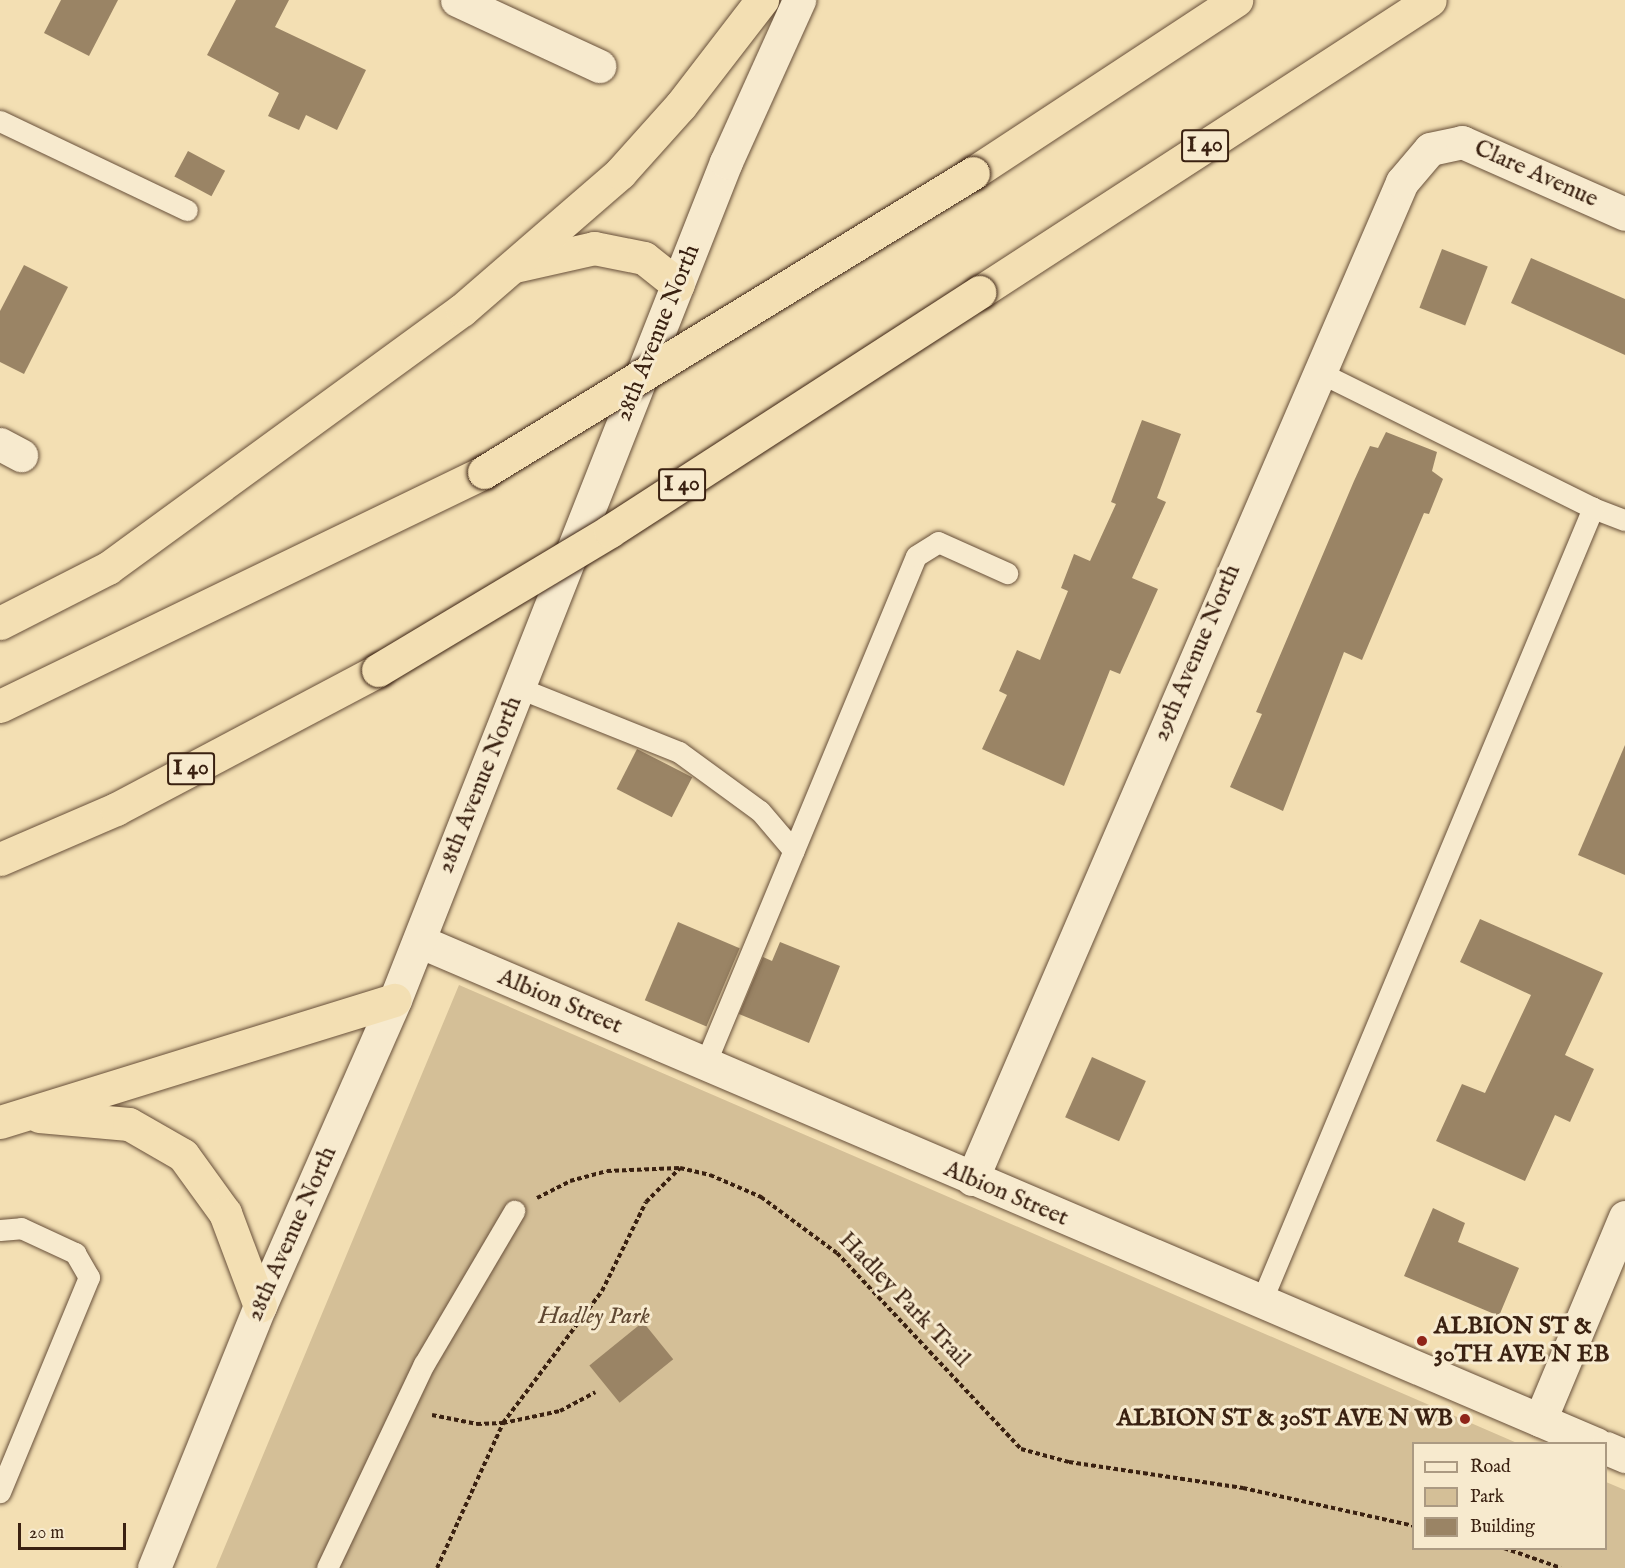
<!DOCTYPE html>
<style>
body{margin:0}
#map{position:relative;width:1625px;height:1568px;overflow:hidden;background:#f3dfb3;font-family:"IM FELL English",serif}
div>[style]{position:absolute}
.green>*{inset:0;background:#d4bf97}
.building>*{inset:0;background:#9a8465;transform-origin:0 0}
.path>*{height:4px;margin-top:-2px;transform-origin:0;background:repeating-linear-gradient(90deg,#3a2111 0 4.5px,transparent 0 7.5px)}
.roads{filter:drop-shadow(0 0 2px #68503a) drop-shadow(0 0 2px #68503a)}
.lane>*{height:21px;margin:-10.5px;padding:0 10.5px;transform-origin:10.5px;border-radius:10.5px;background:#f7eace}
.street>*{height:33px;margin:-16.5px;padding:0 16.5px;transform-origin:16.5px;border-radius:16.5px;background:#f7eace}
.secondary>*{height:33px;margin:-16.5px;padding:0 16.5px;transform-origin:16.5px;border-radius:16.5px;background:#f7eace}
.highway>*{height:33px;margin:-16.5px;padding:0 16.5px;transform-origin:16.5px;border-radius:16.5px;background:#f3dfb3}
.bridges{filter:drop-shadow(0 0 2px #3a2111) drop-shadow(0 0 2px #3a2111)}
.highway-bridge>*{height:33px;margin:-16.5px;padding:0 16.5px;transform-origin:16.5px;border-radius:16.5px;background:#f3dfb3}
.dots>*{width:16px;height:16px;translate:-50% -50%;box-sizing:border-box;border:3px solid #f7eace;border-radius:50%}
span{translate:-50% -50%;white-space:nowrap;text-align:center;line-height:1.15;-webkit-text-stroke:6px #f7eace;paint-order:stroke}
.shield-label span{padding:2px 4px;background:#f7eace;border:2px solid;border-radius:4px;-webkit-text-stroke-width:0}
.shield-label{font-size:22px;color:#3a2111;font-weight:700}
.street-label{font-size:24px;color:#3a2111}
.park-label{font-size:24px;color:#604832;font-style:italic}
.poi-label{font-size:24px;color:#3a2111;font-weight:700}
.left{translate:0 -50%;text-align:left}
.right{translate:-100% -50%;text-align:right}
.legend{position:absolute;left:1412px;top:1442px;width:195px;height:108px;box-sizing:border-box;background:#f7eace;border:2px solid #ab9a82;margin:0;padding:8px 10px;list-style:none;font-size:18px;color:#3a2111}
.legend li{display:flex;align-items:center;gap:12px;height:30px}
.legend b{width:30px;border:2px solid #ab9a82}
.scale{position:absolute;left:18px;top:1523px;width:108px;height:27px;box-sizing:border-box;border:3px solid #3a2111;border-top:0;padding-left:8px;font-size:18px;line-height:21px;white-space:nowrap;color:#3a2111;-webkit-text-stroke:4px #f7eace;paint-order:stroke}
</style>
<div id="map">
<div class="green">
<div style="clip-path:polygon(459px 985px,1517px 1443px,1414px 1444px,1414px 1548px,1606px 1548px,1606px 1482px,1625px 1490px,1625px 1568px,216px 1568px)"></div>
</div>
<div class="building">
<div style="clip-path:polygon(61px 0,118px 0,89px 56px,44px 33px)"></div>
<div style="clip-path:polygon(236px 0,289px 0,275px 27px,366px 70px,337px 130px,306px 115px,299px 130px,268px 116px,279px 93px,207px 55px)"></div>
<div style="left:188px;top:151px;width:42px;height:29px;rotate:28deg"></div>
<div style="left:1442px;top:249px;width:49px;height:63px;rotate:21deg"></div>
<div style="clip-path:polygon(1531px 258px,1625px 299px,1625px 355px,1511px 303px)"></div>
<div style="clip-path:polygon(24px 265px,68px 287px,24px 374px,0 362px,0 311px)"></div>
<div style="clip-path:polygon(1142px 420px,1181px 434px,1157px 498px,1166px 502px,1132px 578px,1158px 589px,1120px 674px,1110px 670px,1064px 786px,982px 749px,1007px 695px,999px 691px,1017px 650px,1040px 660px,1068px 591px,1061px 588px,1074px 554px,1090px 561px,1116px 504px,1111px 502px)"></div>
<div style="clip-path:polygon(1386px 432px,1437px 452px,1432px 471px,1443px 479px,1429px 514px,1424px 513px,1362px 660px,1344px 652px,1283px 811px,1230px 787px,1262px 714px,1256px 712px,1354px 481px,1370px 446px,1378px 448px)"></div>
<div style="clip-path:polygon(1625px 745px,1625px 875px,1578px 855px)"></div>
<div style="left:637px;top:749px;width:62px;height:45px;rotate:27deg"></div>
<div style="clip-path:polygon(1480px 919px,1603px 973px,1565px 1055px,1594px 1069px,1570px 1122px,1555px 1115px,1525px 1181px,1436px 1141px,1462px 1084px,1485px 1093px,1531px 995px,1460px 962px)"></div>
<div style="left:678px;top:922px;width:67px;height:85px;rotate:23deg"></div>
<div style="clip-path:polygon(780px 942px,840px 966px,809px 1043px,739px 1014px,763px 957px,772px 961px)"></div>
<div style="left:1092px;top:1057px;width:59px;height:66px;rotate:24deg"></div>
<div style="clip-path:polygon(1433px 1208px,1465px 1223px,1458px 1242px,1519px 1268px,1499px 1316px,1404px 1276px)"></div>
<div style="left:643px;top:1322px;width:48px;height:69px;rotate:51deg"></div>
</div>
<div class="path">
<div style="left:537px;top:1198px;width:37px;rotate:-27deg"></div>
<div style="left:570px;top:1181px;width:38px;rotate:-15deg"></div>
<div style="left:607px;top:1171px;width:72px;rotate:-2.4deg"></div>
<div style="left:432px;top:1415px;width:46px;rotate:11.3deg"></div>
<div style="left:477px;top:1424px;width:26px;rotate:-2deg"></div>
<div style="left:503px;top:1423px;width:58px;rotate:-11.9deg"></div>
<div style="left:560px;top:1411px;width:40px;rotate:-28deg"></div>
<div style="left:1504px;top:1548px;width:60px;rotate:19.3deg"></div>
<div style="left:437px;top:1568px;width:159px;rotate:-65.5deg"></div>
<div style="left:503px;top:1423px;width:165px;rotate:-53.1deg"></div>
<div style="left:602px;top:1291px;width:99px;rotate:-63.7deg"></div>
<div style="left:646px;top:1202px;width:48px;rotate:-45deg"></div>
<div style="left:680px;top:1168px;width:31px;rotate:13deg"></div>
<div style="left:710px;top:1175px;width:56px;rotate:23.3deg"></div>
<div style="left:761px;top:1197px;width:94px;rotate:36.4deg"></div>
<div style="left:837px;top:1253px;width:269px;rotate:46.8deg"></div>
<div style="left:1021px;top:1449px;width:50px;rotate:15.2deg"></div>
<div style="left:1069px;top:1462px;width:176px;rotate:8.5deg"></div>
<div style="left:1243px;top:1488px;width:175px;rotate:12.5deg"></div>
</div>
<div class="roads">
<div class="lane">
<div style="left:0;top:121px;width:207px;rotate:25.5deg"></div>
<div style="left:1593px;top:508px;width:34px;rotate:21deg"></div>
<div style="left:519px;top:688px;width:172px;rotate:21.8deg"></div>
<div style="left:679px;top:752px;width:100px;rotate:36.1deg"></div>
<div style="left:760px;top:811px;width:52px;rotate:49.6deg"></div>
<div style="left:705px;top:1064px;width:550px;rotate:-67.44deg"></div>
<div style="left:916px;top:556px;width:26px;rotate:-32deg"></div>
<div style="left:938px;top:542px;width:76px;rotate:24.2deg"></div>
<div style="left:0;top:1230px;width:21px;rotate:-5deg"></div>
<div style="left:21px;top:1228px;width:60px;rotate:24.8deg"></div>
<div style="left:75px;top:1253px;width:28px;rotate:60deg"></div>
<div style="left:89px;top:1277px;width:233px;rotate:112.5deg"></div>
<div style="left:1261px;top:1302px;width:861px;rotate:-67.31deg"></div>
<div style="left:1593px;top:508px;width:308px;rotate:-153.6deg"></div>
<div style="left:327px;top:1568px;width:226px;rotate:-64.6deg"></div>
<div style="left:424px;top:1364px;width:178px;rotate:-59.5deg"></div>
</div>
<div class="street">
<div style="left:457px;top:0;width:157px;rotate:24.9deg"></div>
<div style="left:0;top:444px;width:24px;rotate:28deg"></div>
<div style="left:972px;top:1179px;width:1086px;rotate:-66.67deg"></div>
<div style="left:1402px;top:182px;width:43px;rotate:-49.7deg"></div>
<div style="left:1430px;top:149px;width:33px;rotate:-12deg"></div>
<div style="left:1462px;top:142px;width:178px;rotate:23.8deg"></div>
<div style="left:1540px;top:1420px;width:220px;rotate:-67.3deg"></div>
</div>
<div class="secondary">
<div style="left:419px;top:941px;width:1280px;rotate:23.14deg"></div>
<div style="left:1606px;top:1448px;width:21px;rotate:23deg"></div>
<div style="left:154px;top:1568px;width:283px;rotate:-68deg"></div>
<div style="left:260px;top:1306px;width:334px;rotate:-66.2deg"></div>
<div style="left:395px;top:1000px;width:901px;rotate:-68.45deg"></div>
<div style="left:726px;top:162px;width:178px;rotate:-65.7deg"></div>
</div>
<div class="highway">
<div style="left:973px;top:173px;width:315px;rotate:-33.3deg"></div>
<div style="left:515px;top:266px;width:81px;rotate:-12.8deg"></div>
<div style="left:594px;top:248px;width:51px;rotate:11.3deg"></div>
<div style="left:644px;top:258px;width:43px;rotate:38.5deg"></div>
<div style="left:980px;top:292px;width:536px;rotate:-32.98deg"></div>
<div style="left:0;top:623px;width:121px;rotate:-27deg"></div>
<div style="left:108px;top:568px;width:438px;rotate:-36.1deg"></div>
<div style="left:462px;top:310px;width:209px;rotate:-40.9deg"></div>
<div style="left:620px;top:173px;width:91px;rotate:-48.1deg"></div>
<div style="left:681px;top:105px;width:133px;rotate:-52.4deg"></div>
<div style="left:0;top:706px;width:538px;rotate:-25.8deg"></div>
<div style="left:0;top:859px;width:126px;rotate:-23.3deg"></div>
<div style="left:116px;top:809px;width:297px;rotate:-27.9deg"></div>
<div style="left:39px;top:1116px;width:90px;rotate:5.1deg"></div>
<div style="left:129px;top:1124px;width:62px;rotate:29.9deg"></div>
<div style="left:183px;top:1155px;width:72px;rotate:54.1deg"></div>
<div style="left:225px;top:1213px;width:99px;rotate:69.4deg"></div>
<div style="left:0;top:1122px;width:413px;rotate:-17.2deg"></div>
</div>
</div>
<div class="bridges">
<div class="highway-bridge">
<div style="left:484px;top:472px;width:573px;rotate:-31.44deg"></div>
<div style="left:378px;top:670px;width:270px;rotate:-30.9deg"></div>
<div style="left:610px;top:531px;width:440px;rotate:-32.9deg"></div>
</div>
</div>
<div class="dots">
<div style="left:1422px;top:1341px;background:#8f2418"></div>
<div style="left:1465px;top:1419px;background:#8f2418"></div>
</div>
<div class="shield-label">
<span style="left:1205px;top:146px">I 40</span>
<span style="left:682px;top:485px">I 40</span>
<span style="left:191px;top:769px">I 40</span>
</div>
<div class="street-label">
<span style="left:1536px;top:174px;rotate:24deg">Clare Avenue</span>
<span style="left:658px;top:333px;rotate:-68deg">28th Avenue North</span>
<span style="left:1197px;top:653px;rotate:-67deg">29th Avenue North</span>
<span style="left:480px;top:785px;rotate:-68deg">28th Avenue North</span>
<span style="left:560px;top:1002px;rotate:23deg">Albion Street</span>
<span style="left:1006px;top:1194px;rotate:23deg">Albion Street</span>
<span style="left:292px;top:1234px;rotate:-66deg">28th Avenue North</span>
<span style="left:904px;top:1300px;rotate:46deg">Hadley Park Trail</span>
</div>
<div class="park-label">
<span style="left:594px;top:1317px">Hadley Park</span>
</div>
<div class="poi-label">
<span class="left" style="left:1434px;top:1341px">ALBION ST &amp;<br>30TH AVE N EB</span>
<span class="right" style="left:1453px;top:1419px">ALBION ST &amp; 30ST AVE N WB</span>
</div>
<ul class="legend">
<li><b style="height:8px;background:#f7eace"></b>Road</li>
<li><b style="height:16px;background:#d4bf97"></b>Park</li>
<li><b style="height:16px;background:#9a8465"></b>Building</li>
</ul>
<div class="scale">20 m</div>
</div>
